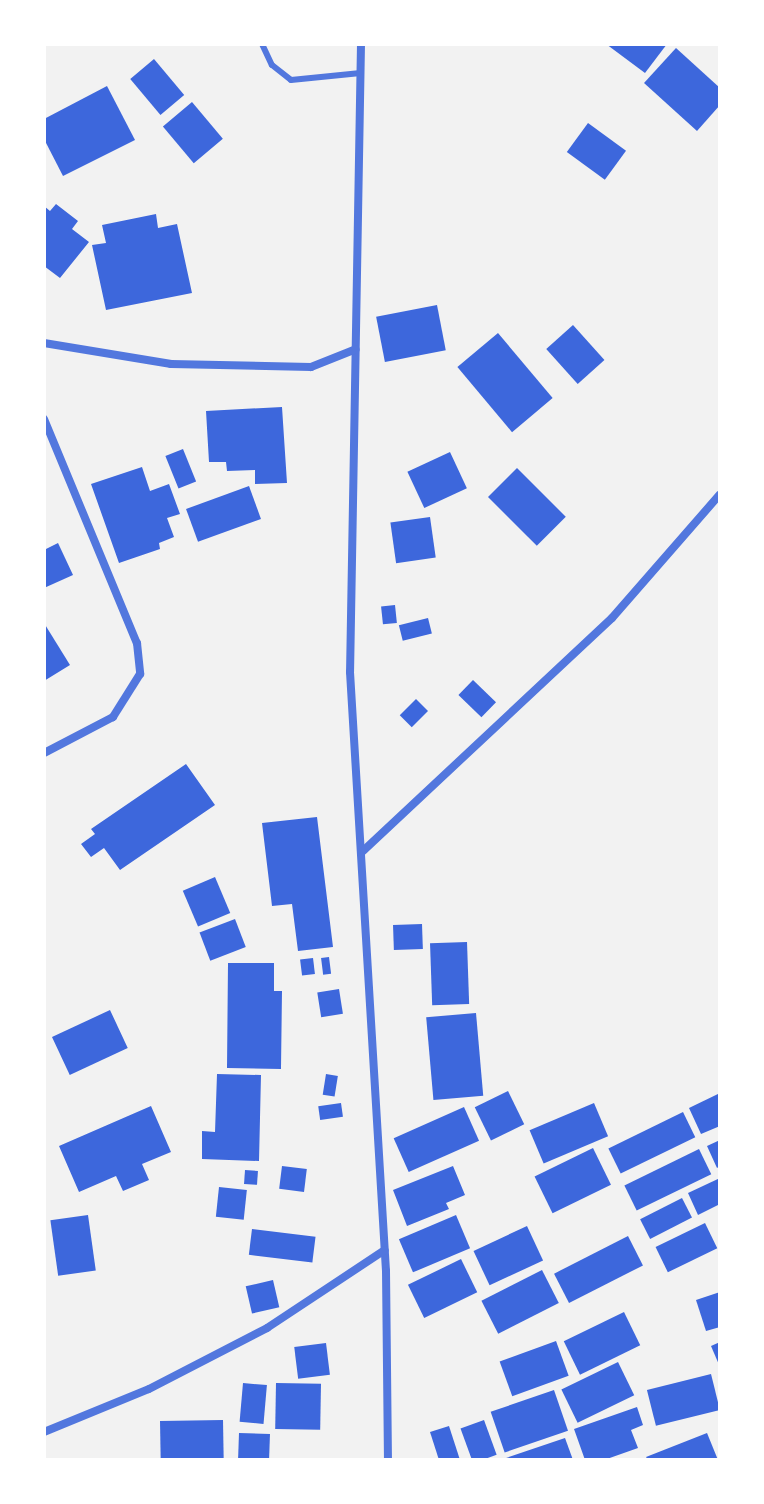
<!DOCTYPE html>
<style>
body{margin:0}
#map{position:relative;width:764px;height:1504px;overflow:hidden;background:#f2f2f2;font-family:"DM Sans",sans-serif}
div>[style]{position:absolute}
.building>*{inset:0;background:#3d67dc;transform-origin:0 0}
.service>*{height:6px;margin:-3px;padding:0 3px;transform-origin:3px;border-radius:3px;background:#5277de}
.minor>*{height:8px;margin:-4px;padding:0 4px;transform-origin:4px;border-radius:4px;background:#5277de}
span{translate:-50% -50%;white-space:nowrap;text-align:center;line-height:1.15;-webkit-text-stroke:7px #fff;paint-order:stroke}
.frame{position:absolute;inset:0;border:46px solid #fff;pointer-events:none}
</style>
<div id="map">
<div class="building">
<div style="clip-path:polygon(606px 44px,667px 44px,645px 73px)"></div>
<div style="clip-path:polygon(676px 48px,720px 88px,720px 105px,697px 131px,644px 83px)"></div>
<div style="left:154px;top:59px;width:47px;height:31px;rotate:50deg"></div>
<div style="clip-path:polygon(107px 86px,135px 140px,63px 176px,44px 139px,44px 119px)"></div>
<div style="left:192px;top:102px;width:48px;height:38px;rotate:50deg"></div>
<div style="left:588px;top:123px;width:47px;height:36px;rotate:36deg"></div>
<div style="clip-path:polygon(56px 204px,78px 221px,72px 229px,89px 242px,60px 278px,44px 266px,44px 206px,50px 211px)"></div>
<div style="clip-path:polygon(156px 214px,158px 228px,177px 224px,192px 293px,106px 310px,92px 245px,106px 243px,102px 225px)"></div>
<div style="left:437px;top:305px;width:46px;height:62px;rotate:79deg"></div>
<div style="left:573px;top:325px;width:47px;height:36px;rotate:48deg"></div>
<div style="left:498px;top:333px;width:85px;height:53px;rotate:50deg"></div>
<div style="clip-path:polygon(282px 407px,287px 483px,255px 484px,255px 470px,227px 471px,226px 462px,209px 462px,206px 411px)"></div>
<div style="left:183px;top:449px;width:35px;height:19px;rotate:68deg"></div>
<div style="left:450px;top:452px;width:40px;height:47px;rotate:65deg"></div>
<div style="clip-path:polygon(142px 467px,150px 491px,169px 484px,180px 514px,167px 518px,174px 537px,159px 543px,160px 549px,119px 563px,91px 484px)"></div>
<div style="left:517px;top:468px;width:69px;height:41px;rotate:45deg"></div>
<div style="left:249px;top:486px;width:35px;height:67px;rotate:70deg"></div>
<div style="left:430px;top:517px;width:41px;height:40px;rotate:82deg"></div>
<div style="clip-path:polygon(58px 543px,73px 575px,44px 588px,44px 550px)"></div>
<div style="left:395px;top:605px;width:18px;height:14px;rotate:84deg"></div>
<div style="left:428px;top:618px;width:16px;height:30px;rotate:76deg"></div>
<div style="clip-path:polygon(44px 623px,70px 665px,44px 681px)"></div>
<div style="left:473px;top:680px;width:32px;height:21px;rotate:44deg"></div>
<div style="left:416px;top:699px;width:17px;height:23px;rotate:45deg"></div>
<div style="clip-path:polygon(186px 764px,215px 805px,120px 870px,104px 848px,91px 857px,81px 844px,95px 834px,91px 829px)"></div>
<div style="clip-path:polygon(317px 817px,333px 947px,298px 951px,292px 904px,272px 906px,262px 823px)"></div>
<div style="left:215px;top:877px;width:39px;height:35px;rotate:67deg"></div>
<div style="left:235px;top:919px;width:30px;height:38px;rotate:69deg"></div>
<div style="left:422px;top:924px;width:25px;height:29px;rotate:88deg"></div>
<div style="left:467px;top:942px;width:62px;height:37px;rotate:88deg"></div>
<div style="left:329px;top:957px;width:17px;height:8px;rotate:83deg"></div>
<div style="left:313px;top:958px;width:16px;height:13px;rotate:83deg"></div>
<div style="clip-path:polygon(228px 963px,274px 963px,274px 991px,282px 991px,281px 1069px,227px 1068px)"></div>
<div style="left:339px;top:989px;width:25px;height:22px;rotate:81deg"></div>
<div style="left:110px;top:1010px;width:42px;height:64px;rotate:65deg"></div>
<div style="left:476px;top:1013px;width:83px;height:50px;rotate:85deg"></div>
<div style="clip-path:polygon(217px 1074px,261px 1075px,259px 1161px,202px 1159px,202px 1131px,215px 1132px)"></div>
<div style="left:326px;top:1074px;width:12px;height:21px;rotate:9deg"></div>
<div style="left:508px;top:1091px;width:37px;height:37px;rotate:64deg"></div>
<div style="clip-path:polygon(720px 1093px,720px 1126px,701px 1134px,689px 1108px)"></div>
<div style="left:341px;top:1103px;width:14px;height:23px;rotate:82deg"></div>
<div style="left:594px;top:1103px;width:36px;height:70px;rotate:67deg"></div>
<div style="clip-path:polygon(151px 1106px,171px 1152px,142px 1164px,149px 1180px,123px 1191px,116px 1176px,79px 1192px,59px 1146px)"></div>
<div style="left:464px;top:1107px;width:37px;height:77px;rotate:66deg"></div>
<div style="left:683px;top:1112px;width:28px;height:83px;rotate:64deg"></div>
<div style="clip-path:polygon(720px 1140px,720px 1166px,717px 1168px,707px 1146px)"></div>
<div style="left:593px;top:1148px;width:41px;height:65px;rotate:64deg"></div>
<div style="left:699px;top:1149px;width:28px;height:83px;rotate:64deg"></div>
<div style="left:282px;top:1166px;width:25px;height:23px;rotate:7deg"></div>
<div style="clip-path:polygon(453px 1166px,465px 1195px,446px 1203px,449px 1209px,407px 1226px,393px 1190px)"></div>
<div style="left:245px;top:1170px;width:13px;height:14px;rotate:4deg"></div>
<div style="clip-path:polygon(720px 1178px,720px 1204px,698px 1215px,688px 1193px)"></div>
<div style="left:219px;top:1187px;width:28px;height:30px;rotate:6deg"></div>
<div style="left:682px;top:1198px;width:22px;height:47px;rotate:63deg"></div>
<div style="left:88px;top:1215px;width:56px;height:38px;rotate:82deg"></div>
<div style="left:456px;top:1215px;width:36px;height:62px;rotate:67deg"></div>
<div style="left:705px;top:1223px;width:28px;height:55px;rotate:64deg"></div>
<div style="left:527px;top:1226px;width:38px;height:59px;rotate:65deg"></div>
<div style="left:252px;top:1229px;width:64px;height:26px;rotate:7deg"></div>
<div style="left:628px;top:1236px;width:33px;height:83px;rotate:63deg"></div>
<div style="left:461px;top:1259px;width:37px;height:59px;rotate:64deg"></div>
<div style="left:542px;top:1270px;width:37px;height:68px;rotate:63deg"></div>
<div style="left:273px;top:1280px;width:28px;height:28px;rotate:77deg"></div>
<div style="clip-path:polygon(720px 1292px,720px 1327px,706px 1331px,696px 1300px)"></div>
<div style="left:624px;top:1312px;width:37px;height:67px;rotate:64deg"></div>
<div style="left:556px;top:1341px;width:37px;height:60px;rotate:70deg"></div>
<div style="clip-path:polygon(720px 1342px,720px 1367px,711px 1346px)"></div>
<div style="left:326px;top:1343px;width:32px;height:32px;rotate:83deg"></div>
<div style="left:618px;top:1362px;width:37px;height:63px;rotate:64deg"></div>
<div style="left:711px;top:1374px;width:37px;height:66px;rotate:76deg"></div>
<div style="left:243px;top:1383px;width:24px;height:39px;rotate:5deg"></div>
<div style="left:276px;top:1383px;width:45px;height:46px;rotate:1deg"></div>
<div style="left:554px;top:1390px;width:43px;height:67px;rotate:71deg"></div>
<div style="clip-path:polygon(637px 1407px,643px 1425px,631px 1430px,638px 1448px,604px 1460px,585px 1460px,574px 1429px)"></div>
<div style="left:223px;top:1420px;width:40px;height:63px;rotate:89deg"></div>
<div style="left:484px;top:1420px;width:37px;height:25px;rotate:70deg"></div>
<div style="clip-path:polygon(449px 1426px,460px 1460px,439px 1460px,430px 1432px)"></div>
<div style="left:239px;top:1433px;width:31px;height:27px;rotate:2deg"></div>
<div style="clip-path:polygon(707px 1433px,718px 1460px,648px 1460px,646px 1457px)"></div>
<div style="clip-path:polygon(565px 1438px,573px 1460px,503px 1460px,503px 1459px)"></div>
</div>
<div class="service">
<div style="left:262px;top:44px;width:23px;rotate:65deg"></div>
<div style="left:272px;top:65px;width:24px;rotate:38deg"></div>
<div style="left:291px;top:80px;width:70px;rotate:-5.7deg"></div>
</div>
<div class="minor">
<div style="left:361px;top:44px;width:628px;rotate:91deg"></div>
<div style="left:350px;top:672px;width:600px;rotate:86.56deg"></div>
<div style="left:386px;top:1271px;width:189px;rotate:89.4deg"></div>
<div style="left:44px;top:343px;width:129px;rotate:9.4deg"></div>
<div style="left:171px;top:364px;width:140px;rotate:1.2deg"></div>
<div style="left:311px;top:367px;width:48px;rotate:-21.8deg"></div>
<div style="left:44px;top:419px;width:243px;rotate:67.5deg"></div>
<div style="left:137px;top:643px;width:31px;rotate:84deg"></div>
<div style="left:140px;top:674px;width:51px;rotate:122.1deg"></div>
<div style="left:113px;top:717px;width:78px;rotate:152.4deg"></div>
<div style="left:363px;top:851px;width:341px;rotate:-43.1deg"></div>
<div style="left:612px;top:618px;width:164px;rotate:-48.9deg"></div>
<div style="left:44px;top:1432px;width:113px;rotate:-22.3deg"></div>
<div style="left:149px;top:1389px;width:133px;rotate:-27.3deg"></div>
<div style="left:267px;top:1328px;width:141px;rotate:-33.5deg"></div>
</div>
<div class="frame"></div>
</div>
